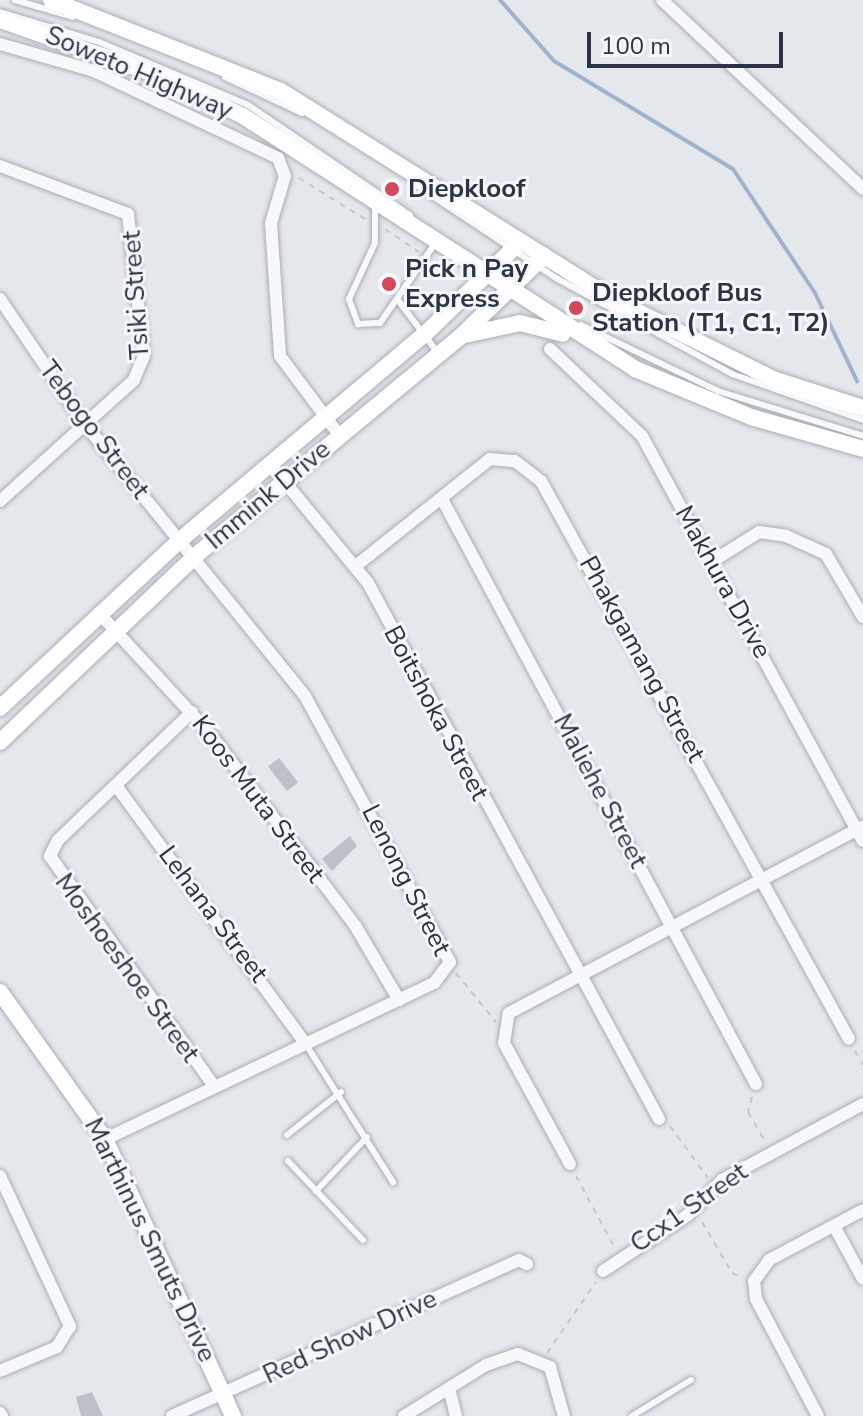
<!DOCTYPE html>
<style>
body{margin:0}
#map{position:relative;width:863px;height:1416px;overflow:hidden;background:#e4e7ec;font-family:"Nunito Sans",sans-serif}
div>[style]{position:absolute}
.stream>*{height:4px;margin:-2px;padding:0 2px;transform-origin:2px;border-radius:2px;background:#9fb4cc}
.building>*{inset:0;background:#bbc0ca;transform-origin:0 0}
.path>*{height:2px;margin-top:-1px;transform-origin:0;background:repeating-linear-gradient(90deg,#c2c5cb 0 6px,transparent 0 12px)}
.roads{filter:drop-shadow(0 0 2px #a9aeb7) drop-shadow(0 0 2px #a9aeb7)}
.lane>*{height:6px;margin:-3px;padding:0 3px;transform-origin:3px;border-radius:3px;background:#f7f8fa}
.street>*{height:12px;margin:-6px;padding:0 6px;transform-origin:6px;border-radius:6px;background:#f7f8fa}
.secondary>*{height:16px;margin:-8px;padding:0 8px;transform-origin:8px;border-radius:8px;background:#fff}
.dots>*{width:22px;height:22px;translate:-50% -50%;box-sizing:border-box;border:4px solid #f4f6f9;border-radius:50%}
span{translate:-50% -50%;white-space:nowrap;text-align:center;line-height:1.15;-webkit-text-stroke:6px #f4f6f9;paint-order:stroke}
.street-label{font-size:26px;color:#2b3445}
.poi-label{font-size:26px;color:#2b3445;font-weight:700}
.left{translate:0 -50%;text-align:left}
.scale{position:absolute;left:587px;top:32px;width:196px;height:36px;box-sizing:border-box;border:4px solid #2b3445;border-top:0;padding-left:10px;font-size:24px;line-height:28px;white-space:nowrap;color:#2b3445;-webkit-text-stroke:6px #f4f6f9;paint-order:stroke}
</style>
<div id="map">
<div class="stream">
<div style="left:500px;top:0;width:81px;rotate:48.5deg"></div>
<div style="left:554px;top:61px;width:209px;rotate:31.1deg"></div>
<div style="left:733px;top:169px;width:149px;rotate:56.5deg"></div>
<div style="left:815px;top:293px;width:98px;rotate:64.5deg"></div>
</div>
<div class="building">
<div style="left:279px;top:758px;width:31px;height:14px;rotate:52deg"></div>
<div style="clip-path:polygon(350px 836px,357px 846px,332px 871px,322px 859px)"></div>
<div style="clip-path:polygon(92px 1392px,103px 1416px,81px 1416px,76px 1397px)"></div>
</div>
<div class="path">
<div style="left:299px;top:178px;width:78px;rotate:31.8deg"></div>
<div style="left:385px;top:229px;width:41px;rotate:34.1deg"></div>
<div style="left:434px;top:262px;width:27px;rotate:34deg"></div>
<div style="left:456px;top:973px;width:63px;rotate:50.8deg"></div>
<div style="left:855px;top:1051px;width:16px;rotate:60deg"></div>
<div style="left:752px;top:1097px;width:16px;rotate:105deg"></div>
<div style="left:748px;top:1112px;width:34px;rotate:60deg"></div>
<div style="left:670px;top:1126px;width:64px;rotate:53.8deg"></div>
<div style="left:576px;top:1176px;width:82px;rotate:61.6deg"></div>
<div style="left:702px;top:1222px;width:59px;rotate:59.5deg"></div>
<div style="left:732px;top:1273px;width:10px;rotate:24deg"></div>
<div style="left:547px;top:1353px;width:86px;rotate:-55.4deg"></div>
</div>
<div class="roads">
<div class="lane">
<div style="left:15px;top:0;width:60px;rotate:16.3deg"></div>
<div style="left:0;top:12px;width:103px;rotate:16.9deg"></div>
<div style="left:99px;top:42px;width:162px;rotate:22.9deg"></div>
<div style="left:248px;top:105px;width:196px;rotate:34.2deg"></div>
<div style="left:225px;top:77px;width:85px;rotate:25.1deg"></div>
<div style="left:419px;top:187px;width:164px;rotate:33.6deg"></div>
<div style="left:556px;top:278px;width:200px;rotate:28.6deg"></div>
<div style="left:732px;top:374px;width:139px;rotate:19.3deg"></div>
<div style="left:375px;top:205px;width:38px;rotate:90deg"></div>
<div style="left:375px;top:243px;width:62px;rotate:114.9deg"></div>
<div style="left:349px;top:299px;width:27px;rotate:70deg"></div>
<div style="left:358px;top:324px;width:22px;rotate:-3deg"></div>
<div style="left:380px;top:323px;width:98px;rotate:-55.3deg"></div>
<div style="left:397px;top:299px;width:68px;rotate:52.8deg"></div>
<div style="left:581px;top:325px;width:152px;rotate:25.7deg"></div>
<div style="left:718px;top:391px;width:152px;rotate:17.2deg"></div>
<div style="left:305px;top:1043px;width:165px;rotate:57.7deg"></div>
<div style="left:287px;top:1135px;width:69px;rotate:-38.5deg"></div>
<div style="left:288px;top:1161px;width:109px;rotate:46.5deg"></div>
<div style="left:316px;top:1191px;width:74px;rotate:-46.6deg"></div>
<div style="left:632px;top:1416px;width:69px;rotate:-31.4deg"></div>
</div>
<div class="street">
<div style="left:662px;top:0;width:276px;rotate:43.2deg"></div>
<div style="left:0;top:44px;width:98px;rotate:16deg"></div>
<div style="left:94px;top:71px;width:204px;rotate:25.3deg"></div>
<div style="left:278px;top:158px;width:19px;rotate:69deg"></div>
<div style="left:285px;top:176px;width:49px;rotate:106.6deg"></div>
<div style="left:271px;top:223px;width:133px;rotate:86.1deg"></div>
<div style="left:280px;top:356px;width:99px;rotate:53.2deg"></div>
<div style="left:0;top:166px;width:137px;rotate:20.6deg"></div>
<div style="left:128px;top:214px;width:143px;rotate:83.6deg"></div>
<div style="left:144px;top:356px;width:26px;rotate:113deg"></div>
<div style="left:134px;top:380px;width:181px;rotate:137.9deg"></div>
<div style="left:0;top:299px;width:150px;rotate:55.9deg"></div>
<div style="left:84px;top:423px;width:351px;rotate:51deg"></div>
<div style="left:305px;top:696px;width:303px;rotate:61.4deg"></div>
<div style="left:450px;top:962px;width:26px;rotate:127deg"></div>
<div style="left:434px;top:983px;width:364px;rotate:154.6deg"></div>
<div style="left:550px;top:349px;width:127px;rotate:43.4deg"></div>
<div style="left:642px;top:436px;width:461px;rotate:61.4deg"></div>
<div style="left:270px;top:464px;width:154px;rotate:50.5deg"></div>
<div style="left:368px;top:583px;width:610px;rotate:61.5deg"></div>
<div style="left:442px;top:499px;width:664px;rotate:61.78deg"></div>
<div style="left:713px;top:561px;width:54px;rotate:-32.2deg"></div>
<div style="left:759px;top:532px;width:27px;rotate:8deg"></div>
<div style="left:786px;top:536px;width:44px;rotate:24.2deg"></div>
<div style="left:826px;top:554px;width:73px;rotate:59.6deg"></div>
<div style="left:357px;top:565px;width:170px;rotate:-38.6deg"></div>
<div style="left:490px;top:459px;width:25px;rotate:5deg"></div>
<div style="left:515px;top:461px;width:33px;rotate:38deg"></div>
<div style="left:541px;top:481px;width:637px;rotate:61.1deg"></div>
<div style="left:99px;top:613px;width:166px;rotate:47.4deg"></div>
<div style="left:211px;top:735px;width:241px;rotate:52.9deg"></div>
<div style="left:356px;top:927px;width:85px;rotate:59.5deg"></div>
<div style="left:192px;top:712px;width:185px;rotate:136.3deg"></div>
<div style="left:58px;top:840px;width:18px;rotate:117deg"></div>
<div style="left:50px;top:856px;width:284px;rotate:54.5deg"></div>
<div style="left:117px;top:787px;width:318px;rotate:53.7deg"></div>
<div style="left:570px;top:1164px;width:138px;rotate:-118.6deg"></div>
<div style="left:504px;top:1043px;width:30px;rotate:-81deg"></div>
<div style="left:509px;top:1013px;width:399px;rotate:-27.8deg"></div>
<div style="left:0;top:1176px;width:166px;rotate:65deg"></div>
<div style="left:70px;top:1326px;width:25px;rotate:122deg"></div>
<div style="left:57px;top:1347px;width:62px;rotate:157.2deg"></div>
<div style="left:834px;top:1226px;width:60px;rotate:61.3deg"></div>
<div style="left:603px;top:1271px;width:102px;rotate:-33.4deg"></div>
<div style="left:688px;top:1215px;width:49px;rotate:-45.8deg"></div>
<div style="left:722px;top:1180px;width:160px;rotate:-28.3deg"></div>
<div style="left:449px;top:1388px;width:29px;rotate:76deg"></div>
<div style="left:0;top:1413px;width:4px;rotate:56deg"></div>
<div style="left:172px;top:1416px;width:380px;rotate:-24.2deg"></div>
<div style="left:519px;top:1260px;width:9px;rotate:27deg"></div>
<div style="left:404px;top:1416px;width:97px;rotate:-31.9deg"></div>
<div style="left:486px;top:1365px;width:34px;rotate:-19deg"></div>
<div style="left:518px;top:1354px;width:35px;rotate:22deg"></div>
<div style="left:550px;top:1367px;width:51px;rotate:74.1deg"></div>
<div style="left:818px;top:1416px;width:132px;rotate:-117.9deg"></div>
<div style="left:756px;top:1299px;width:18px;rotate:-96deg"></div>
<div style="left:754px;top:1281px;width:26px;rotate:-54deg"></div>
<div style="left:769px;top:1260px;width:106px;rotate:-28deg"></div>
</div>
<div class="secondary">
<div style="left:51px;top:0;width:247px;rotate:21.6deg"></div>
<div style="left:281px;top:91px;width:393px;rotate:32.1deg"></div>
<div style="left:614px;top:300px;width:178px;rotate:26.4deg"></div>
<div style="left:773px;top:379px;width:95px;rotate:17.9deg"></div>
<div style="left:0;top:20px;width:170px;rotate:19.3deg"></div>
<div style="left:160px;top:76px;width:92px;rotate:25.7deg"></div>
<div style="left:243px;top:116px;width:467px;rotate:32.8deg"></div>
<div style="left:635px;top:369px;width:126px;rotate:22.5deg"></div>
<div style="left:751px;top:417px;width:116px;rotate:15.9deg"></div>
<div style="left:465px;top:335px;width:56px;rotate:-12.3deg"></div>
<div style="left:520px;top:323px;width:44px;rotate:14.3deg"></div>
<div style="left:0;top:708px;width:245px;rotate:-43deg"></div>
<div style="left:179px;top:541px;width:320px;rotate:-40.1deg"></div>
<div style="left:424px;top:335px;width:134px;rotate:-44.1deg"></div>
<div style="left:0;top:742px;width:268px;rotate:-43.6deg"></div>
<div style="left:194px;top:557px;width:345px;rotate:-39.6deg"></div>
<div style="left:460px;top:337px;width:117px;rotate:-44deg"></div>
<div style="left:0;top:992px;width:181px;rotate:54.5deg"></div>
<div style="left:105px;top:1139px;width:305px;rotate:65.2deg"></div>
</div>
</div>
<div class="dots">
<div style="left:392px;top:189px;background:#d1495b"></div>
<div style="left:389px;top:284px;background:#d1495b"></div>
<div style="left:576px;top:308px;background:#d1495b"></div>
</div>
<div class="street-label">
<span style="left:139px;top:73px;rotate:23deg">Soweto Highway</span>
<span style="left:136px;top:295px;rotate:-94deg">Tsiki Street</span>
<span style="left:94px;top:430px;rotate:53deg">Tebogo Street</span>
<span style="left:268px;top:495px;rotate:-40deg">Immink Drive</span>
<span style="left:723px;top:582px;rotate:61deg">Makhura Drive</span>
<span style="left:642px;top:659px;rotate:61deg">Phakgamang Street</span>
<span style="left:436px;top:713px;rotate:62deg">Boitshoka Street</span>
<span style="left:600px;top:791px;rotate:62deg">Maliehe Street</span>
<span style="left:258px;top:799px;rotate:53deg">Koos Muta Street</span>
<span style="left:406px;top:880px;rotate:63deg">Lenong Street</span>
<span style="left:213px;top:914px;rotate:53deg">Lehana Street</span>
<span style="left:127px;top:968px;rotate:54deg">Moshoeshoe Street</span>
<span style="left:689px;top:1208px;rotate:-35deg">Ccx1 Street</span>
<span style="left:150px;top:1240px;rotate:64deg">Marthinus Smuts Drive</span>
<span style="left:350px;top:1337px;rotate:-25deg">Red Show Drive</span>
</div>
<div class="poi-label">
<span class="left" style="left:408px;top:189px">Diepkloof</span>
<span class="left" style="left:405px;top:284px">Pick n Pay<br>Express</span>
<span class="left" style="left:592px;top:308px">Diepkloof Bus<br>Station (T1, C1, T2)</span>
</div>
<div class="scale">100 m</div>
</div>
